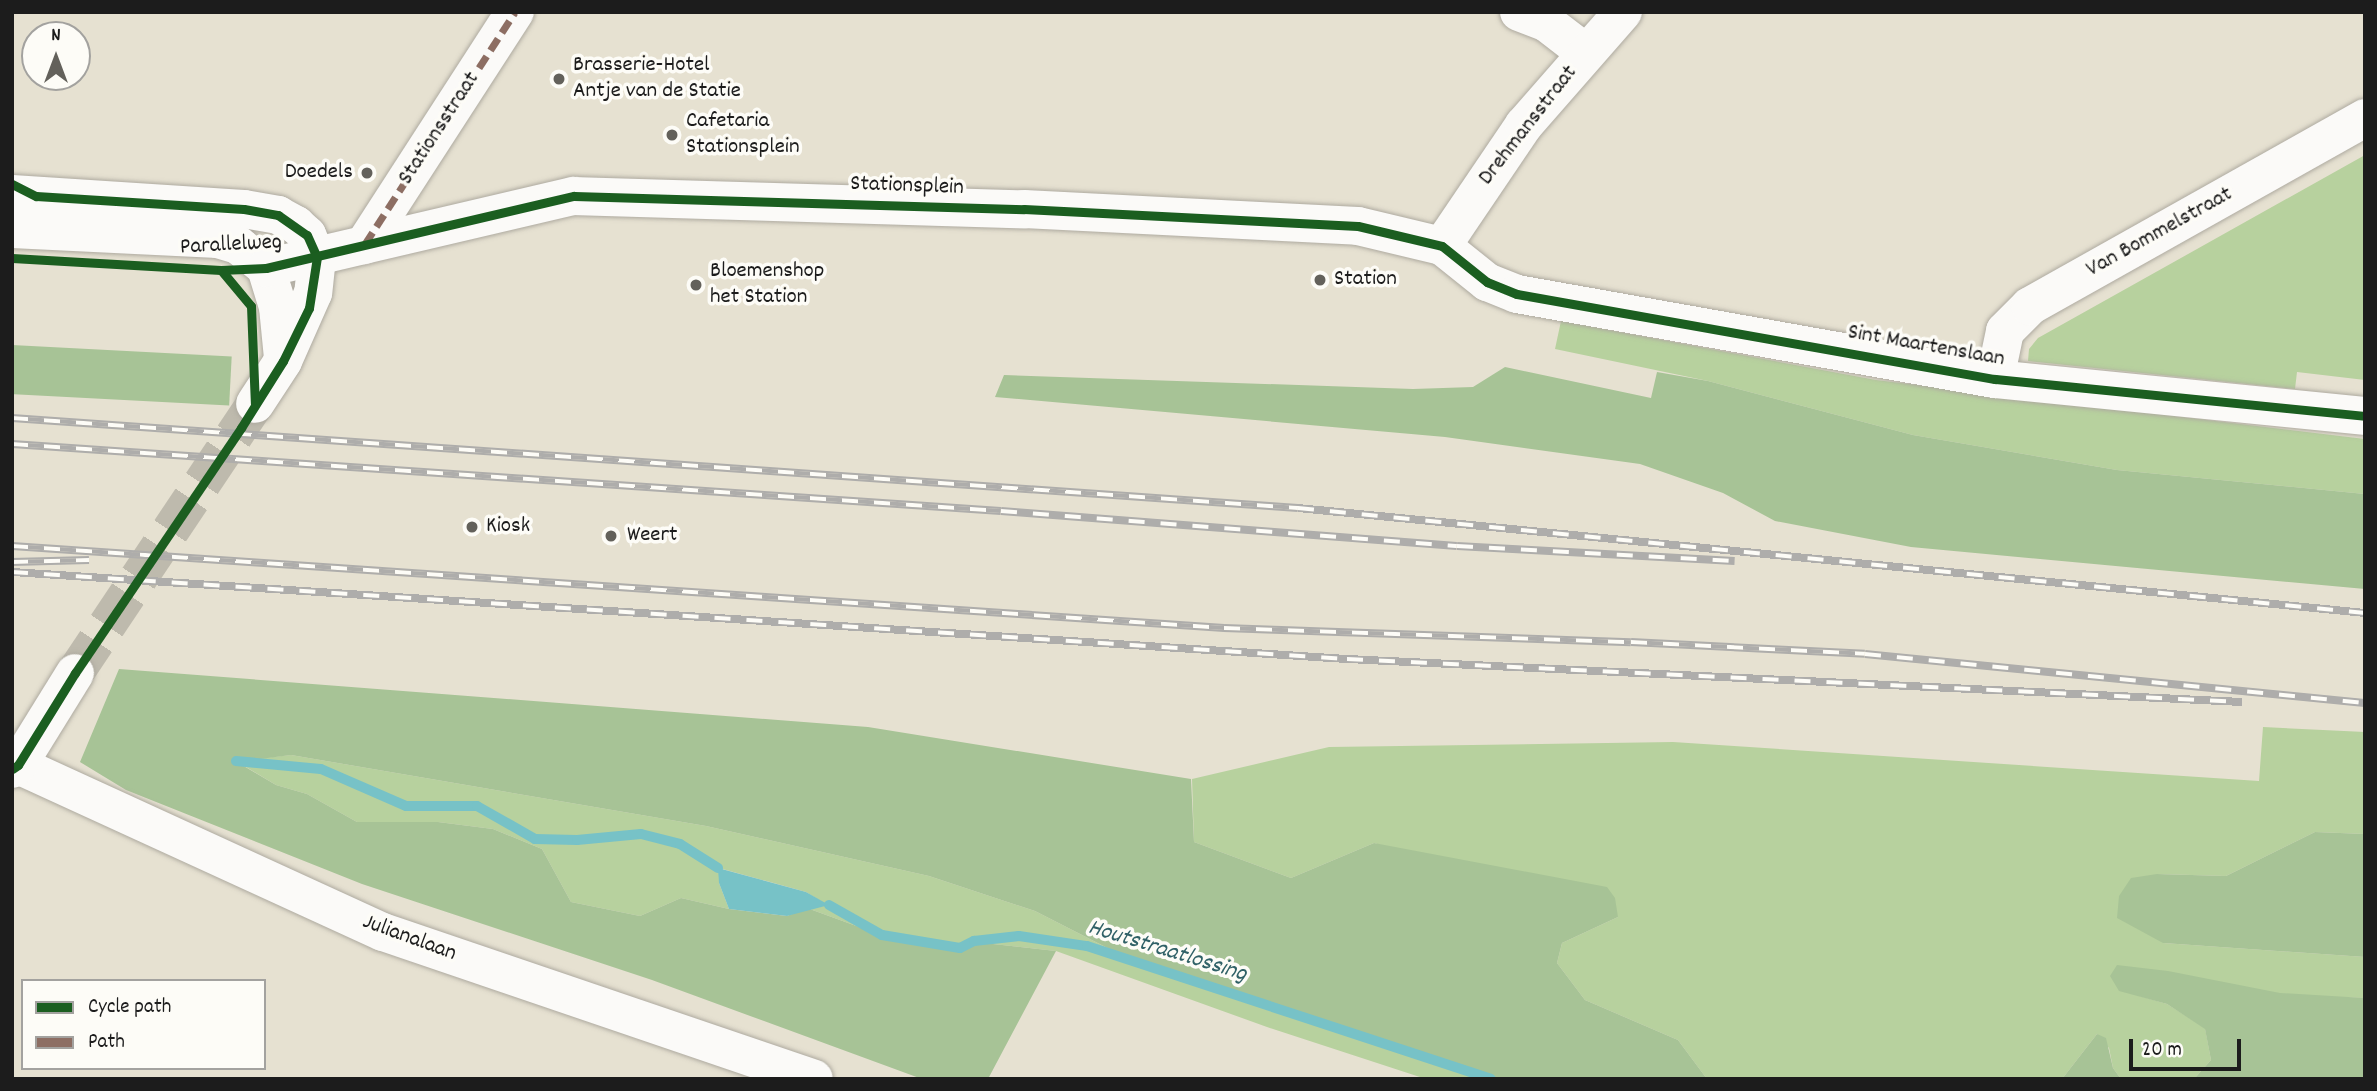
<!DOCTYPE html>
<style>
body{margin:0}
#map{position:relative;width:2377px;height:1091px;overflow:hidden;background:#e6e1d1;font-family:Dekko,sans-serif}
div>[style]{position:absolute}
.green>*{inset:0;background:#b7d19e}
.forest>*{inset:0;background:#a7c396;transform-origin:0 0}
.water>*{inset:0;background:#77c2c7}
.stream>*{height:10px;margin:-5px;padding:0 5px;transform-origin:5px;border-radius:5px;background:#77c2c7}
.secondary-tunnel>*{height:38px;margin-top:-19px;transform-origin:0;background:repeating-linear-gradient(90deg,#bebaad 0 38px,transparent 0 57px)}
.roads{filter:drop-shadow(0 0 2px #aeaaa0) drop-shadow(0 0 2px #aeaaa0)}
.street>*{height:38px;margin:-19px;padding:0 19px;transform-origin:19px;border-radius:19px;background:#fbfaf8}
.secondary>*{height:38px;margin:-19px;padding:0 19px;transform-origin:19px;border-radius:19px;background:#fbfaf8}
.rail>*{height:8px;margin-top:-4px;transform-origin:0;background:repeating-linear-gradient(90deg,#fdfcf7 0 16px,#aeadab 0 32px);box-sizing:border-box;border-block:2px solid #aeadab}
.quiet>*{height:7px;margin-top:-3.5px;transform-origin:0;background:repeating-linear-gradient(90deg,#8d6e63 0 14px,transparent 0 21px)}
.cycleway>*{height:9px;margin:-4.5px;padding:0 4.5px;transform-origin:4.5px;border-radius:4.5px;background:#1b5e20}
.dots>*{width:19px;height:19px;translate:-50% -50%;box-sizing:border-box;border:4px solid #fdfcf7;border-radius:50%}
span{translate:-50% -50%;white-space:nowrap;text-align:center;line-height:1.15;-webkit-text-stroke:7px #fdfcf7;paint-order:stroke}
.poi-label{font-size:23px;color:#1c1c1c}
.left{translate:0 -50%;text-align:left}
.right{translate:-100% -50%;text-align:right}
.street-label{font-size:23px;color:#1c1c1c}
.water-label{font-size:24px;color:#306167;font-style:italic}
.frame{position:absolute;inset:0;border:14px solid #1c1c1c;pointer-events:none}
.legend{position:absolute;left:21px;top:979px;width:245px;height:91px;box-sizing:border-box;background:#fdfcf7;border:2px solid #a3a29f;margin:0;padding:9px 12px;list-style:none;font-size:21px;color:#1c1c1c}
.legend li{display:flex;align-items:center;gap:14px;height:35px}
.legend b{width:35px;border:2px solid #a3a29f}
.north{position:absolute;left:21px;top:21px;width:70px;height:70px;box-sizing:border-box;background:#fdfcf7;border:2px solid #a3a29f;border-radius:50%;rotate:0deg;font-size:19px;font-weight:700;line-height:28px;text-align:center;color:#1c1c1c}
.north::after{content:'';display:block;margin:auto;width:24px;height:32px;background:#63615b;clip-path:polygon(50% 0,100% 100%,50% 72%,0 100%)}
.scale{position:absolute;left:2129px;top:1039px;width:112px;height:32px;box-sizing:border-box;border:4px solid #1c1c1c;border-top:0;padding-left:9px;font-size:21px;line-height:24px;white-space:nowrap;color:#1c1c1c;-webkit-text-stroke:5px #fdfcf7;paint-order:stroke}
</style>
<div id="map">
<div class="green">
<div style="clip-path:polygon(2365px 155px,2365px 380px,2297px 372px,2295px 389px,2028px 361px,2029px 349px,2038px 338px)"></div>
<div style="clip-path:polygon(1561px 321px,1876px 380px,2365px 439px,2365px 494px,2117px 470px,1913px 435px,1708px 381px,1555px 349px)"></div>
<div style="clip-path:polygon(2263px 727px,2365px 732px,2365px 834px,2315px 832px,2226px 876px,2157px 874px,2163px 943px,2365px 957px,2365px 998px,2119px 990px,2167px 1004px,2205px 1028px,2211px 1060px,2194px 1079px,2121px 1079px,2113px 1068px,2109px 1048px,2097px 1034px,2062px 1079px,1707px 1079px,1678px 1040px,1585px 1000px,1557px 963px,1562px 943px,1618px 917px,1374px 843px,1291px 878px,1194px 842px,1192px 779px,1329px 747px,1673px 742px,2259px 781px)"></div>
<div style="clip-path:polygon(291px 755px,706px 826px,929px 876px,1035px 911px,1133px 961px,1495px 1079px,1426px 1079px,1267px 1027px,1056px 951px,975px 942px,960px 949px,881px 935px,807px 908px,827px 905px,806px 892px,719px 868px,719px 883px,729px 909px,681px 898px,640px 916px,571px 902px,542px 849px,493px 829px,438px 822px,357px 822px,307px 794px,276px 785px,236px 761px)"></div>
</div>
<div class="forest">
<div style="left:12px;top:345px;width:220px;height:49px;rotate:3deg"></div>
<div style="clip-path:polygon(1505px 367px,1651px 398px,1657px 372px,1708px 381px,1913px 435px,2117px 470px,2365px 494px,2365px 589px,1911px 547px,1775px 521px,1723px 493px,1640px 464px,1445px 437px,995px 397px,1004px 375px,1413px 389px,1473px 387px)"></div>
<div style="clip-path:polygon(119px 669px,868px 727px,1191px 779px,1194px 842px,1291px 878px,1374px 843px,1607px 887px,1615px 898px,1618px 917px,1562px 943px,1557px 963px,1585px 1000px,1678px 1040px,1707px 1079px,1495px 1079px,1133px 961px,1035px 911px,929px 876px,706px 826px,291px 755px,237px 762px,276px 785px,307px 794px,357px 822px,438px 822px,493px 829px,542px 849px,571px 902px,640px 916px,681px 898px,729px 909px,787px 916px,807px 908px,881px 935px,960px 949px,975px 942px,1056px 951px,988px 1079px,922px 1079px,652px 980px,362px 884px,126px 790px,80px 762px)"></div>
<div style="clip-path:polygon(2315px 832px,2365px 834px,2365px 957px,2163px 943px,2117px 918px,2119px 896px,2131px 878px,2157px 874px,2226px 876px)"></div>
<div style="clip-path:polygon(2117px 965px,2168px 971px,2280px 993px,2365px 998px,2365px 1079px,2194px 1079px,2211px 1060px,2205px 1029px,2167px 1004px,2119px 991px,2110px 976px)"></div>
<div style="clip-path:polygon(2097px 1034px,2106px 1038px,2113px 1068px,2121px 1079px,2062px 1079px)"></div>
</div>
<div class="water">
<div style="clip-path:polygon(718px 868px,806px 892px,829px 905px,787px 916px,729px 909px,719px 883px)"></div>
</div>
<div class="stream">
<div style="left:236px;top:761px;width:85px;rotate:5.4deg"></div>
<div style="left:321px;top:769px;width:93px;rotate:23.5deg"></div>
<div style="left:406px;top:806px;width:71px"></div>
<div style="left:477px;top:806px;width:67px;rotate:29.6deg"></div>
<div style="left:535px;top:839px;width:42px;rotate:1.4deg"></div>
<div style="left:577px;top:840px;width:64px;rotate:-5.4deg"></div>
<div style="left:641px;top:834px;width:40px;rotate:14.4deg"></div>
<div style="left:680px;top:844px;width:45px;rotate:32.3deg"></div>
<div style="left:829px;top:905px;width:61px;rotate:29.5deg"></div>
<div style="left:882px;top:935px;width:79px;rotate:9.5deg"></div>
<div style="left:960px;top:948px;width:16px;rotate:-27deg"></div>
<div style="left:974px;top:941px;width:45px;rotate:-6.3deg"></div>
<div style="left:1019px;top:936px;width:69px;rotate:8.4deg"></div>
<div style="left:1087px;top:946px;width:425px;rotate:18.2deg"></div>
</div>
<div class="secondary-tunnel">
<div style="left:75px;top:673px;width:324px;rotate:-56.2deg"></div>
</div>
<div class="roads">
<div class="street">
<div style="left:1519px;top:12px;width:30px;rotate:21deg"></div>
<div style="left:1547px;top:23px;width:49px;rotate:37.6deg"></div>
<div style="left:364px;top:245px;width:278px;rotate:-57.1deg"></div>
<div style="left:1442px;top:246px;width:146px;rotate:-55.9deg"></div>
<div style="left:1524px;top:125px;width:150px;rotate:-48.8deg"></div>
<div style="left:1995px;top:379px;width:49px;rotate:-78.2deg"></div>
<div style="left:2005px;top:331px;width:35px;rotate:-45deg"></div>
<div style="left:2030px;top:306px;width:384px;rotate:-29.3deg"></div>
<div style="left:18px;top:765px;width:401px;rotate:24.6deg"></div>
<div style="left:383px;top:932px;width:455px;rotate:18.8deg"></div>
</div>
<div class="secondary">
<div style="left:12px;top:194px;width:232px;rotate:3.7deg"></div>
<div style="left:244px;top:209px;width:35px;rotate:10deg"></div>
<div style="left:278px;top:215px;width:21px;rotate:29deg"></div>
<div style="left:296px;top:225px;width:15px;rotate:42deg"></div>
<div style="left:307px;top:235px;width:24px;rotate:66deg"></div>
<div style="left:317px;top:257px;width:36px;rotate:96deg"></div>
<div style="left:313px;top:293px;width:74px;rotate:113.8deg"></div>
<div style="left:283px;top:361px;width:51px;rotate:123.1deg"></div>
<div style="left:12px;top:229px;width:206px;rotate:2.8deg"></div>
<div style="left:218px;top:239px;width:21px;rotate:17deg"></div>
<div style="left:238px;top:245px;width:36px;rotate:39deg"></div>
<div style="left:266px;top:268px;width:41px;rotate:72.9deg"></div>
<div style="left:278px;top:307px;width:51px;rotate:84.4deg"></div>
<div style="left:266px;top:268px;width:316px;rotate:-13.2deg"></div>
<div style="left:574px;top:196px;width:450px;rotate:1.7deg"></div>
<div style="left:1024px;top:209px;width:334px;rotate:2.9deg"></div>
<div style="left:1358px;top:226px;width:86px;rotate:13.4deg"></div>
<div style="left:1442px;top:246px;width:58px;rotate:38.7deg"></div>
<div style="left:1487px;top:282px;width:32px;rotate:22deg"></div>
<div style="left:1517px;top:294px;width:485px;rotate:10.1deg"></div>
<div style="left:1995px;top:379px;width:372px;rotate:5.7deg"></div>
<div style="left:12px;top:769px;width:7px;rotate:-34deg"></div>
<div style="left:18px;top:765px;width:108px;rotate:-58.2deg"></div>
</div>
</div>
<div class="rail">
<div style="left:12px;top:418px;width:1289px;rotate:4deg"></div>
<div style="left:1298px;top:508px;width:1072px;rotate:5.62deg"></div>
<div style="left:12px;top:444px;width:991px;rotate:3.88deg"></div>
<div style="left:1001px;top:511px;width:457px;rotate:4.4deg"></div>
<div style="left:1457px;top:546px;width:278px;rotate:3.1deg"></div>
<div style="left:12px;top:546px;width:1215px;rotate:3.87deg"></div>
<div style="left:1224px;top:628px;width:407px;rotate:2deg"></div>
<div style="left:1631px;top:642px;width:234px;rotate:2.9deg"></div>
<div style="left:1865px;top:654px;width:502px;rotate:5.6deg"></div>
<div style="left:12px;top:562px;width:77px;rotate:-1.5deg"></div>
<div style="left:12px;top:572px;width:1338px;rotate:3.73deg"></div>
<div style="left:1347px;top:659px;width:896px;rotate:2.75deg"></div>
</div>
<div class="quiet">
<div style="left:365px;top:244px;width:276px;rotate:-57.1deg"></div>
</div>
<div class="cycleway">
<div style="left:12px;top:184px;width:27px;rotate:27deg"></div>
<div style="left:36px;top:196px;width:208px;rotate:3.6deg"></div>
<div style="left:244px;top:209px;width:35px;rotate:10deg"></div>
<div style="left:278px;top:215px;width:35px;rotate:35deg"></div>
<div style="left:307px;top:235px;width:24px;rotate:66deg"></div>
<div style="left:317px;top:257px;width:52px;rotate:98.9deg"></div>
<div style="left:309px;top:308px;width:59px;rotate:116.1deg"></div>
<div style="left:283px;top:361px;width:79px;rotate:122.1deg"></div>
<div style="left:241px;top:428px;width:296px;rotate:124.1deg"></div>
<div style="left:75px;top:673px;width:108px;rotate:121.8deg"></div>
<div style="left:18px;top:765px;width:7px;rotate:146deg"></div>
<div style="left:12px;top:258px;width:209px;rotate:3.3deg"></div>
<div style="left:221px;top:270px;width:45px;rotate:-2.5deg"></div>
<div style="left:266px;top:268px;width:316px;rotate:-13.2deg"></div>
<div style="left:574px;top:196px;width:450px;rotate:1.7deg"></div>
<div style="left:1024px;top:209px;width:334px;rotate:2.9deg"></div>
<div style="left:1358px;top:226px;width:86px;rotate:13.4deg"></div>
<div style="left:1442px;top:246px;width:58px;rotate:38.7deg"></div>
<div style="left:1487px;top:282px;width:32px;rotate:22deg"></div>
<div style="left:1517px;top:294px;width:485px;rotate:10.1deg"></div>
<div style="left:1995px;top:379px;width:372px;rotate:5.7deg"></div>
<div style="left:221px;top:270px;width:47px;rotate:50.2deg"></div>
<div style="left:251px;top:306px;width:98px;rotate:87.7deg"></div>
</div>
<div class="dots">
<div style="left:559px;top:79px;background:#63615b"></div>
<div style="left:672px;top:135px;background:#63615b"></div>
<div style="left:367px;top:173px;background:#63615b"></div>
<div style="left:1320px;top:280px;background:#63615b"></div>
<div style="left:696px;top:285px;background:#63615b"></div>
<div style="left:472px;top:527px;background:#63615b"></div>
<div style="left:611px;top:536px;background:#63615b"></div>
</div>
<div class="poi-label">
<span class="left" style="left:573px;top:79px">Brasserie-Hotel<br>Antje van de Statie</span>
<span class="left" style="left:686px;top:135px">Cafetaria<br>Stationsplein</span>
<span class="right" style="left:353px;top:173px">Doedels</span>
<span class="left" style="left:710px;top:285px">Bloemenshop<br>het Station</span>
<span class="left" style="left:1334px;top:280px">Station</span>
<span class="left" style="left:486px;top:527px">Kiosk</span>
<span class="left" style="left:627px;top:536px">Weert</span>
</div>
<div class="street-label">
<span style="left:1529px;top:126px;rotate:-52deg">Drehmansstraat</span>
<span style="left:440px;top:129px;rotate:-57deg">Stationsstraat</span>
<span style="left:907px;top:187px;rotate:2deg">Stationsplein</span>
<span style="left:2160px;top:233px;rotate:-29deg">Van Bommelstraat</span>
<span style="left:231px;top:246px;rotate:-3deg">Parallelweg</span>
<span style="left:1926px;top:347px;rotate:10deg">Sint Maartenslaan</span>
<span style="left:409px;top:939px;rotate:20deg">Julianalaan</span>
</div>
<div class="water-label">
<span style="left:1167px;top:952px;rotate:17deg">Houtstraatlossing</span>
</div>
<div class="frame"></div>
<ul class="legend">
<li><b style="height:9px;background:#1b5e20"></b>Cycle path</li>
<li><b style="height:9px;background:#8d6e63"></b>Path</li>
</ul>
<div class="north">N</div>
<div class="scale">20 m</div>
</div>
